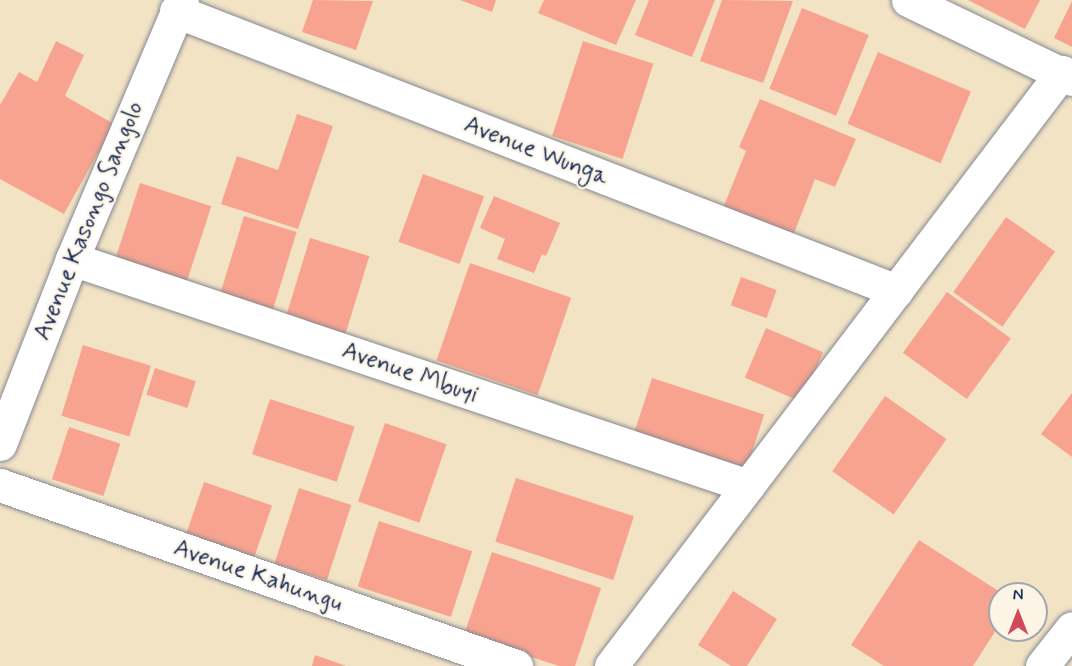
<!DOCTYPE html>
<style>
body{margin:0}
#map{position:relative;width:1072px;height:666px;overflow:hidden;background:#f2e3c5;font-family:Mynerve,sans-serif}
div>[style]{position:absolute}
.building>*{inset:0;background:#f7a390;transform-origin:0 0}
.roads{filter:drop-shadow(0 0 2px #868992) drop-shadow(0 0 2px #868992)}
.minor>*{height:33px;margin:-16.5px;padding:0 16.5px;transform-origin:16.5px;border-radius:16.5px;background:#fff}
span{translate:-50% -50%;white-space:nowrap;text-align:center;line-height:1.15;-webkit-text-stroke:4.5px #fcf5e5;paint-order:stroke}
.street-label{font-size:24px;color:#1b2f5e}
.north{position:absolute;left:988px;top:582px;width:60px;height:60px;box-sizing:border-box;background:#fcf5e5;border:2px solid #a2a6af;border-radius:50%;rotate:0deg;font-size:16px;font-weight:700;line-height:24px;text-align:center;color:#1b2f5e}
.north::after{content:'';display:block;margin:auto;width:21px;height:27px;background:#d1495b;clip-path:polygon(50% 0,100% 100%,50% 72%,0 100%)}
</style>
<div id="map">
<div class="building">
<div style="clip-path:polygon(313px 0,373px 1px,356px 50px,302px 32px)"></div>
<div style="clip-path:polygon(460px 0,496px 0,492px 12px)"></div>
<div style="clip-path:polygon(544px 0,636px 0,616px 45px,538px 13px)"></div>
<div style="clip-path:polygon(649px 0,715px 0,692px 57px,635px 35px)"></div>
<div style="clip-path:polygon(722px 0,793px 1px,763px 83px,700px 61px)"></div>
<div style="clip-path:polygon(968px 0,1040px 0,1025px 29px)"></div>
<div style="clip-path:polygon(1072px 1px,1072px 47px,1054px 38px)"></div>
<div style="left:802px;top:8px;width:72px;height:87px;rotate:22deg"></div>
<div style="clip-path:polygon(56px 41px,84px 55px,65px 96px,114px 124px,64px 214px,0 179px,0 105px,19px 72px,37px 82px)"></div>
<div style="left:583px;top:41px;width:74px;height:100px;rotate:18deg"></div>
<div style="left:878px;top:52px;width:101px;height:78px;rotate:23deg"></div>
<div style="clip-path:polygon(760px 99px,856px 139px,835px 187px,815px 179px,791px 241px,721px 213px,746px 151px,739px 147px)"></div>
<div style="clip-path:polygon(297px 114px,333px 126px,298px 229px,221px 204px,237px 156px,278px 170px)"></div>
<div style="left:423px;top:174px;width:65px;height:72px;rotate:20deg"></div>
<div style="left:140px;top:183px;width:75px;height:88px;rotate:18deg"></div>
<div style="clip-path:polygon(494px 196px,560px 223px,546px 256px,542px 254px,534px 273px,497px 259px,505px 239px,480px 228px)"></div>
<div style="left:244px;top:216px;width:55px;height:90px;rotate:17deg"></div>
<div style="left:1006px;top:217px;width:60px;height:92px;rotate:35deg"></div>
<div style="left:310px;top:238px;width:62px;height:89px;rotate:17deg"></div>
<div style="left:470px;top:263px;width:107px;height:103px;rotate:19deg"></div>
<div style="left:741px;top:277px;width:38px;height:30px;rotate:20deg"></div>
<div style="left:947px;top:292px;width:79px;height:75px;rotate:36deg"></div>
<div style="left:766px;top:328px;width:62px;height:54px;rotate:23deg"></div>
<div style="left:83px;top:345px;width:71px;height:74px;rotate:17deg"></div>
<div style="left:155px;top:368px;width:43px;height:28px;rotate:18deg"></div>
<div style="left:652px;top:378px;width:118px;height:64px;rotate:18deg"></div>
<div style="clip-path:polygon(1072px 393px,1072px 457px,1041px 434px)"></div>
<div style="left:885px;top:396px;width:75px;height:92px;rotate:35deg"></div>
<div style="left:270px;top:399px;width:89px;height:58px;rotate:18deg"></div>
<div style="left:385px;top:423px;width:65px;height:83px;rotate:19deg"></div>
<div style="left:69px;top:427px;width:54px;height:55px;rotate:18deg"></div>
<div style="left:516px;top:478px;width:124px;height:67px;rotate:18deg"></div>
<div style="left:204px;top:482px;width:72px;height:61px;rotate:19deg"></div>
<div style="left:299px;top:488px;width:55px;height:79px;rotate:18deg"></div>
<div style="left:379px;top:521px;width:98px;height:69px;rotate:18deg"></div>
<div style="clip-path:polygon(919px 540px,1000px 592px,1000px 624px,973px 666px,884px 666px,851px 645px)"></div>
<div style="clip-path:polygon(492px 552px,601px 588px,575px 666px,559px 666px,464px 635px)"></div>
<div style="clip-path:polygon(733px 591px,777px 619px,747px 666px,731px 666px,698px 645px)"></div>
<div style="clip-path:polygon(315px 655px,346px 666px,312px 666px)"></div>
</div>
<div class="roads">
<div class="minor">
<div style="left:908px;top:0;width:182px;rotate:25.7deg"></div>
<div style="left:176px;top:11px;width:773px;rotate:21.22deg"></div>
<div style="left:72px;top:259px;width:713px;rotate:18.56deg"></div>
<div style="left:0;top:444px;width:199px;rotate:-68.7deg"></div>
<div style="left:72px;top:259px;width:281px;rotate:-67deg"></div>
<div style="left:0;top:485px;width:547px;rotate:19.33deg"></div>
<div style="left:611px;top:666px;width:746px;rotate:-52.79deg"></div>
<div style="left:1042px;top:666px;width:48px;rotate:-51.7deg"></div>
</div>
</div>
<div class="street-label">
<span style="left:536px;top:151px;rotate:21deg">Avenue Wunga</span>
<span style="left:89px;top:221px;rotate:-68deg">Avenue Kasongo Sangolo</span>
<span style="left:410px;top:373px;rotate:19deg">Avenue Mbuyi</span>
<span style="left:258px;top:576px;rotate:19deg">Avenue Kahungu</span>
</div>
<div class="north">N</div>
</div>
